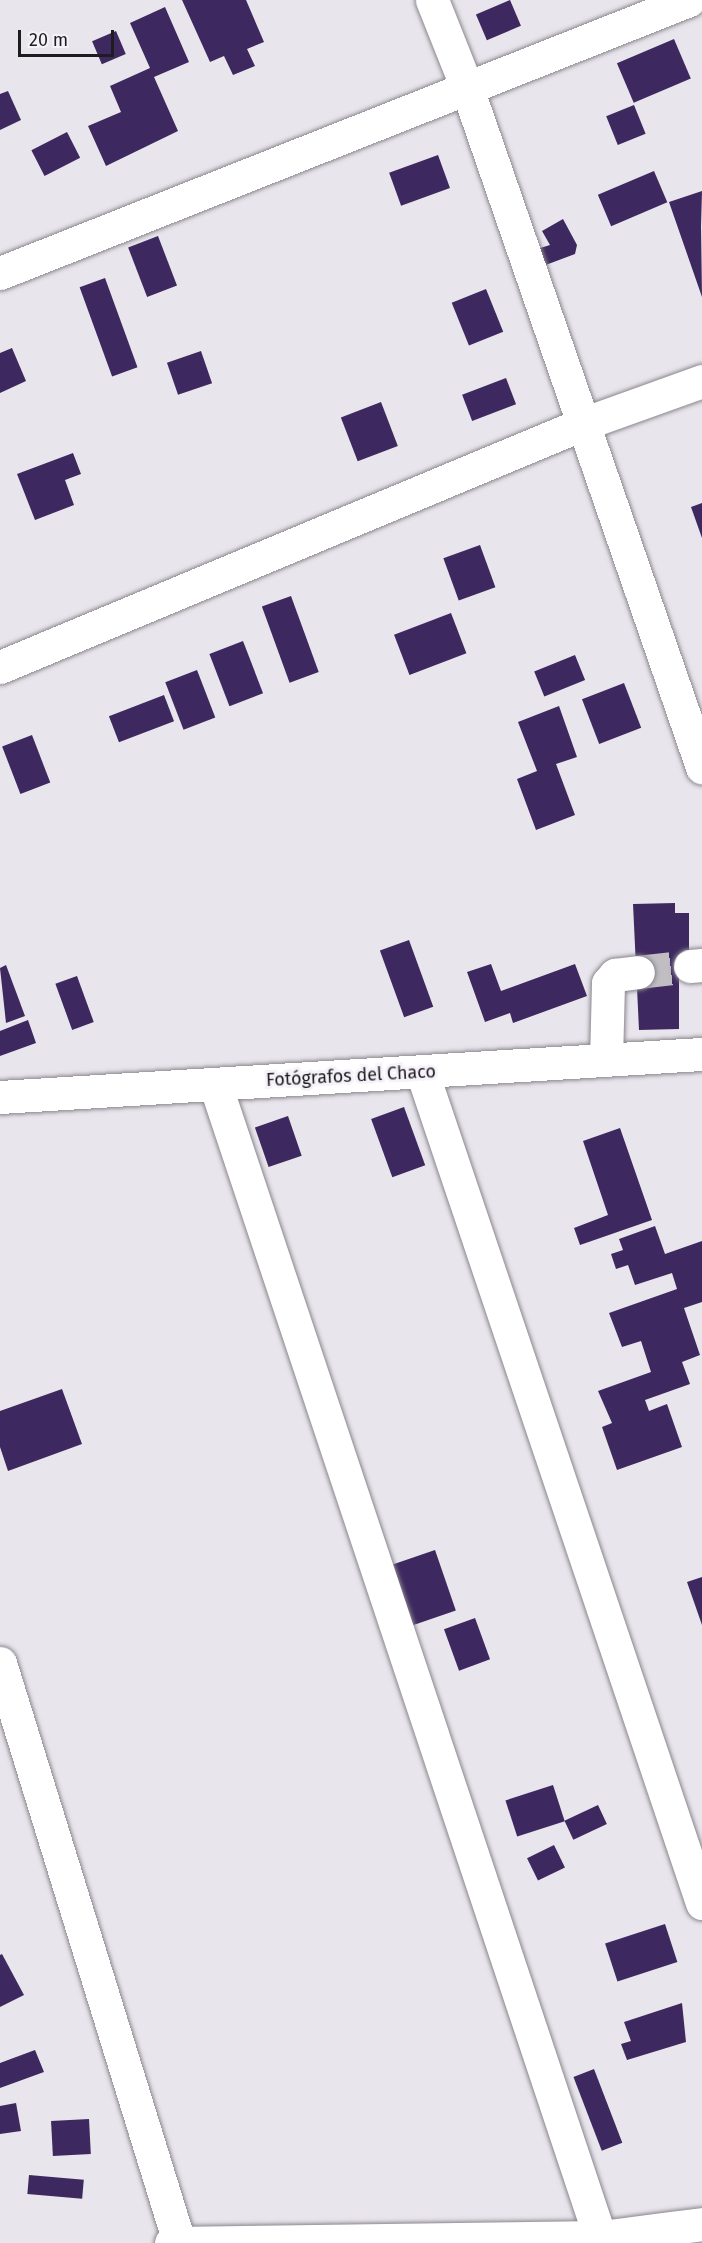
<!DOCTYPE html>
<meta charset="utf-8">
<style>
body{margin:0}
#map{position:relative;width:702px;height:2243px;overflow:hidden;background:#e9e5ec;font-family:"Fira Sans",sans-serif}
div>[style]{position:absolute}
.building>*{inset:0;background:#3d295f;transform-origin:0 0}
.minor-tunnel>*{height:33px;margin-top:-16.5px;transform-origin:0;background:repeating-linear-gradient(90deg,#c0bdc3 0 33px,transparent 0 49px)}
.roads{filter:drop-shadow(0 0 2px #8a868d) drop-shadow(0 0 2px #8a868d)}
.minor>*{height:33px;margin:-16.5px;padding:0 16.5px;transform-origin:16.5px;border-radius:16.5px;background:#fff}
span{translate:-50% -50%;white-space:nowrap;text-align:center;line-height:1.15;-webkit-text-stroke:6px #f6f2fa;paint-order:stroke}
.street-label{font-size:18px;color:#1e1c1f}
.scale{position:absolute;left:18px;top:30px;width:96px;height:27px;box-sizing:border-box;border:3px solid #1e1c1f;border-top:0;padding-left:8px;font-size:18px;line-height:21px;white-space:nowrap;color:#1e1c1f;-webkit-text-stroke:4px #f6f2fa;paint-order:stroke}
</style>
<div id="map">
<div class="building">
<div style="clip-path:polygon(182px 0,246px 0,264px 42px,247px 49px,255px 66px,233px 75px,224px 56px,210px 62px)"></div>
<div style="left:510px;top:0;width:28px;height:37px;rotate:67deg"></div>
<div style="clip-path:polygon(165px 7px,189px 62px,154px 77px,178px 131px,106px 166px,88px 126px,121px 112px,110px 86px,150px 68px,130px 23px)"></div>
<div style="left:116px;top:31px;width:25px;height:26px;rotate:67deg"></div>
<div style="left:674px;top:39px;width:43px;height:62px;rotate:67deg"></div>
<div style="clip-path:polygon(8px 91px,21px 120px,0 130px,0 94px)"></div>
<div style="left:634px;top:105px;width:31px;height:30px;rotate:68deg"></div>
<div style="left:67px;top:132px;width:29px;height:40px;rotate:63deg"></div>
<div style="left:438px;top:155px;width:35px;height:52px;rotate:70deg"></div>
<div style="left:654px;top:171px;width:34px;height:61px;rotate:67deg"></div>
<div style="clip-path:polygon(702px 191px,701px 226px,702px 297px,669px 202px)"></div>
<div style="clip-path:polygon(563px 219px,577px 245px,575px 254px,543px 266px,537px 249px,550px 245px,542px 231px)"></div>
<div style="left:158px;top:236px;width:53px;height:32px;rotate:69deg"></div>
<div style="left:105px;top:278px;width:95px;height:27px;rotate:70deg"></div>
<div style="left:486px;top:289px;width:46px;height:37px;rotate:68deg"></div>
<div style="clip-path:polygon(12px 348px,26px 381px,0 393px,0 353px)"></div>
<div style="left:201px;top:351px;width:34px;height:36px;rotate:71deg"></div>
<div style="left:506px;top:378px;width:28px;height:47px;rotate:69deg"></div>
<div style="left:381px;top:402px;width:47px;height:43px;rotate:69deg"></div>
<div style="clip-path:polygon(73px 453px,81px 474px,65px 480px,74px 505px,35px 520px,17px 474px)"></div>
<div style="clip-path:polygon(702px 503px,702px 538px,691px 507px)"></div>
<div style="left:480px;top:545px;width:45px;height:39px;rotate:70deg"></div>
<div style="left:291px;top:596px;width:81px;height:31px;rotate:70deg"></div>
<div style="left:451px;top:613px;width:43px;height:61px;rotate:69deg"></div>
<div style="left:243px;top:641px;width:56px;height:36px;rotate:69deg"></div>
<div style="left:575px;top:655px;width:27px;height:44px;rotate:68deg"></div>
<div style="left:197px;top:670px;width:51px;height:34px;rotate:69deg"></div>
<div style="left:624px;top:683px;width:48px;height:45px;rotate:69deg"></div>
<div style="left:164px;top:695px;width:28px;height:59px;rotate:69deg"></div>
<div style="clip-path:polygon(559px 706px,577px 757px,556px 764px,575px 815px,536px 830px,517px 779px,537px 771px,518px 722px)"></div>
<div style="left:32px;top:735px;width:51px;height:32px;rotate:69deg"></div>
<div style="clip-path:polygon(675px 903px,675px 913px,689px 913px,689px 978px,679px 978px,679px 1029px,639px 1030px,633px 904px)"></div>
<div style="left:409px;top:940px;width:71px;height:31px;rotate:70deg"></div>
<div style="clip-path:polygon(491px 964px,501px 991px,575px 964px,587px 996px,513px 1023px,510px 1013px,485px 1022px,467px 972px)"></div>
<div style="clip-path:polygon(6px 965px,25px 1016px,6px 1023px,0 968px)"></div>
<div style="left:77px;top:976px;width:49px;height:23px;rotate:70deg"></div>
<div style="clip-path:polygon(28px 1020px,36px 1043px,0 1056px,0 1031px)"></div>
<div style="left:404px;top:1107px;width:62px;height:35px;rotate:70deg"></div>
<div style="left:288px;top:1116px;width:42px;height:35px;rotate:71deg"></div>
<div style="clip-path:polygon(620px 1128px,652px 1220px,580px 1245px,574px 1228px,608px 1215px,583px 1141px)"></div>
<div style="clip-path:polygon(655px 1226px,665px 1254px,702px 1241px,702px 1302px,684px 1308px,700px 1355px,682px 1362px,690px 1384px,645px 1400px,649px 1411px,667px 1404px,682px 1447px,617px 1470px,602px 1427px,612px 1423px,598px 1391px,651px 1372px,641px 1341px,622px 1347px,609px 1313px,677px 1289px,672px 1273px,635px 1285px,628px 1265px,616px 1269px,611px 1254px,623px 1250px,619px 1239px)"></div>
<div style="clip-path:polygon(62px 1389px,82px 1444px,8px 1471px,0 1447px,0 1411px)"></div>
<div style="left:435px;top:1550px;width:64px;height:47px;rotate:71deg"></div>
<div style="clip-path:polygon(702px 1577px,702px 1625px,687px 1582px)"></div>
<div style="left:475px;top:1618px;width:44px;height:33px;rotate:70deg"></div>
<div style="left:553px;top:1785px;width:38px;height:50px;rotate:72deg"></div>
<div style="left:598px;top:1805px;width:21px;height:37px;rotate:65deg"></div>
<div style="left:554px;top:1845px;width:25px;height:30px;rotate:64deg"></div>
<div style="left:665px;top:1924px;width:40px;height:63px;rotate:72deg"></div>
<div style="clip-path:polygon(2px 1954px,24px 1995px,0 2007px,0 1955px)"></div>
<div style="clip-path:polygon(682px 2003px,686px 2042px,627px 2060px,621px 2044px,631px 2041px,624px 2022px)"></div>
<div style="clip-path:polygon(35px 2050px,44px 2072px,0 2088px,0 2063px)"></div>
<div style="left:594px;top:2069px;width:79px;height:22px;rotate:69deg"></div>
<div style="clip-path:polygon(16px 2103px,21px 2131px,0 2134px,0 2106px)"></div>
<div style="left:89px;top:2119px;width:35px;height:38px;rotate:87deg"></div>
<div style="left:29px;top:2175px;width:55px;height:19px;rotate:5deg"></div>
</div>
<div class="minor-tunnel">
<div style="left:638px;top:972px;width:52px;rotate:-6.6deg"></div>
</div>
<div class="roads">
<div class="minor">
<div style="left:432px;top:0;width:95px;rotate:68.3deg"></div>
<div style="left:467px;top:88px;width:719px;rotate:70.91deg"></div>
<div style="left:0;top:273px;width:741px;rotate:-21.61deg"></div>
<div style="left:0;top:667px;width:628px;rotate:-22.65deg"></div>
<div style="left:580px;top:425px;width:130px;rotate:-19.8deg"></div>
<div style="left:690px;top:966px;width:12px;rotate:-5deg"></div>
<div style="left:606px;top:1060px;width:77px;rotate:-88.5deg"></div>
<div style="left:608px;top:983px;width:11px;rotate:-49deg"></div>
<div style="left:615px;top:975px;width:23px;rotate:-7deg"></div>
<div style="left:422px;top:1072px;width:877px;rotate:71.38deg"></div>
<div style="left:215px;top:1084px;width:1222px;rotate:71.54deg"></div>
<div style="left:0;top:1097px;width:703px;rotate:-3.51deg"></div>
<div style="left:0;top:1663px;width:606px;rotate:72.82deg"></div>
<div style="left:171px;top:2243px;width:430px;rotate:-0.8deg"></div>
<div style="left:601px;top:2237px;width:102px;rotate:-7.3deg"></div>
</div>
</div>
<div class="street-label">
<span style="left:351px;top:1076px;rotate:-3deg">Fotógrafos del Chaco</span>
</div>
<div class="scale">20 m</div>
</div>
